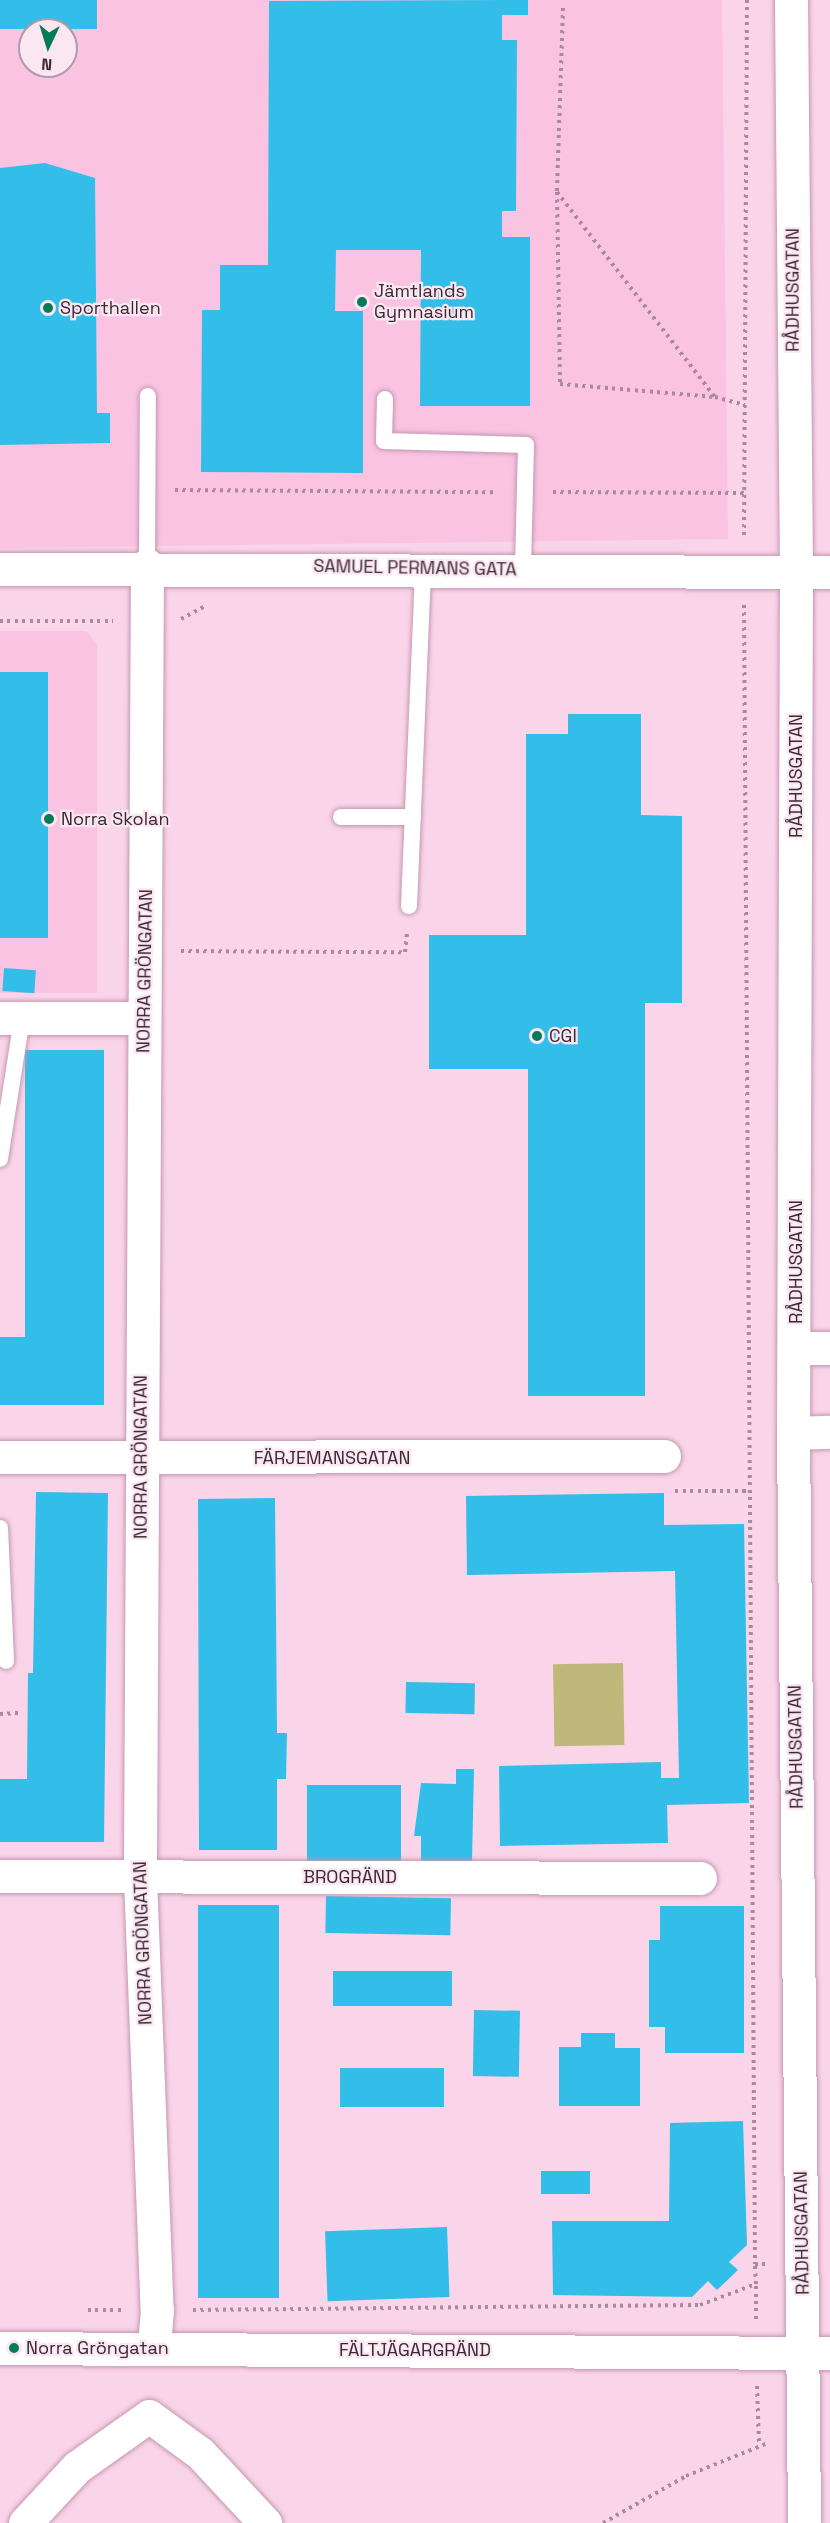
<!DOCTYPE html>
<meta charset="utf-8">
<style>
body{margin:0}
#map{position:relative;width:830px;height:2523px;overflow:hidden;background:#fad4e8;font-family:"Space Grotesk",sans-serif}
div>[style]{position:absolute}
.built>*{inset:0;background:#fac3e1}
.green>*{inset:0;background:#beb97a;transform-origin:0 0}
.building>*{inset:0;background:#33bde9;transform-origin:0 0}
.path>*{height:4px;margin-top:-2px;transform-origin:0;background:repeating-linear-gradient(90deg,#a88a9a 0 3px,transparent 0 7.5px)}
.roads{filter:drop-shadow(0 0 2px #c598b1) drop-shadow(0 0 2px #c598b1)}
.lane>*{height:16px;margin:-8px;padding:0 8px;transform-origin:8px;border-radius:8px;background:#fff}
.street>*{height:33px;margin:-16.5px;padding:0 16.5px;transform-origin:16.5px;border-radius:16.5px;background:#fff}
.secondary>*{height:33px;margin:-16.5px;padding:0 16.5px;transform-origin:16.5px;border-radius:16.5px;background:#fff}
.dots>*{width:16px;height:16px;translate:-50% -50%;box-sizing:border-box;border:3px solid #fbe7f1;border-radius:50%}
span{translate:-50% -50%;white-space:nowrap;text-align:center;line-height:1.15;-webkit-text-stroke:4.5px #fbe7f1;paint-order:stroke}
.street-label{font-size:18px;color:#3a2832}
.poi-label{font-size:18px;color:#3a2832}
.left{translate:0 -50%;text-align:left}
.north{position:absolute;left:18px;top:18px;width:60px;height:60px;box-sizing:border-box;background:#fbe7f1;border:2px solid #ae9ba5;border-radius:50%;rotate:184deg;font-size:16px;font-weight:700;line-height:24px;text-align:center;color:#3a2832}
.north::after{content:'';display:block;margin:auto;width:21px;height:27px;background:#057b57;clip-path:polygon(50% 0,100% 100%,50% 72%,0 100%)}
</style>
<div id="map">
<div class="built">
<div style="clip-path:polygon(evenodd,0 0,722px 0,728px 539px,0 548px,0 0,30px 30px,66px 30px,66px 66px,30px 66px,30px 30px)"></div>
<div style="clip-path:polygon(0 631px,86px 631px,97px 645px,97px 993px,0 993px)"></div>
</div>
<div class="green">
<div style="left:623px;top:1663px;width:82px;height:70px;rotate:89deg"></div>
</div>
<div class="building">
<div style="left:0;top:0;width:97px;height:29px"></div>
<div style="clip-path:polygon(528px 0,528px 15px,502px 15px,502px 40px,517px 40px,516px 211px,502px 211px,502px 237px,530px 237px,530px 406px,420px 406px,421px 250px,336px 250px,335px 311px,363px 311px,363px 473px,201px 472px,202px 310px,220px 310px,220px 265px,268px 265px,269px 1px)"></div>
<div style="clip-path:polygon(45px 163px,95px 178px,97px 413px,110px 413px,110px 443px,0 445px,0 168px)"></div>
<div style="left:0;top:672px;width:48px;height:266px"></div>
<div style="clip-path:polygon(568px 714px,641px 714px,641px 815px,682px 816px,682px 1003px,645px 1003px,645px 1396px,528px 1396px,528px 1069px,429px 1069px,429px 935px,526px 935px,526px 734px,568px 734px)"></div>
<div style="left:4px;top:968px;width:32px;height:23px;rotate:4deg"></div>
<div style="clip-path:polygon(25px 1050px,104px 1050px,104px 1405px,0 1405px,0 1337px,25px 1337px)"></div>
<div style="clip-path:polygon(36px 1492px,108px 1493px,104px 1842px,0 1842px,0 1779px,27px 1779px,28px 1673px,40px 1673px,33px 1673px)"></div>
<div style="clip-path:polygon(664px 1493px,664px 1525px,744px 1524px,749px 1803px,667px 1805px,668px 1843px,500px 1846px,499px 1766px,661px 1762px,661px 1778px,679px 1778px,675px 1571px,467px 1575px,466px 1496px)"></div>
<div style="clip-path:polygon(275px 1498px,277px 1733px,287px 1733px,286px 1779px,277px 1779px,277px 1850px,199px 1850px,198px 1499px)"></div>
<div style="left:406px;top:1682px;width:69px;height:31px;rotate:1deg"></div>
<div style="clip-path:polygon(456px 1769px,474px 1769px,472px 1862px,421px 1861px,421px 1836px,414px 1836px,421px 1783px,456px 1784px)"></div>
<div style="left:307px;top:1785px;width:94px;height:78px"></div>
<div style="left:326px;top:1896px;width:125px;height:37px;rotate:1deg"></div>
<div style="left:198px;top:1905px;width:81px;height:393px"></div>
<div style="clip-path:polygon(660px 1906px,744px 1906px,744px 2053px,665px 2053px,665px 2027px,649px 2027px,649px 1940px,660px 1940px)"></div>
<div style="left:333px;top:1971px;width:119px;height:35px"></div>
<div style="left:474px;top:2010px;width:46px;height:66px;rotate:1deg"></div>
<div style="clip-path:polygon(581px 2033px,615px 2033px,615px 2048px,640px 2048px,640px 2106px,559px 2106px,559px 2047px,581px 2047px)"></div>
<div style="left:444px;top:2068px;width:39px;height:104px;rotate:90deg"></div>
<div style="clip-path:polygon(743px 2121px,747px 2245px,729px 2262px,738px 2270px,717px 2290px,708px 2281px,692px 2297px,553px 2295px,552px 2221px,669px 2221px,670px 2123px)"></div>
<div style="left:541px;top:2171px;width:49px;height:23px"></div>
<div style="left:447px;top:2227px;width:70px;height:122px;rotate:88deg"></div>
</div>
<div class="path">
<div style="left:563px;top:8px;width:184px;rotate:91.9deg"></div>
<div style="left:557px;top:192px;width:259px;rotate:52.4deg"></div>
<div style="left:715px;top:397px;width:31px;rotate:15deg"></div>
<div style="left:557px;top:192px;width:192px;rotate:89.1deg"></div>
<div style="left:560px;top:384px;width:156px;rotate:4.8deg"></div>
<div style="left:175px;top:490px;width:322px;rotate:0.4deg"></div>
<div style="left:553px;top:492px;width:191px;rotate:0.3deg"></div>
<div style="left:744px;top:535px;width:535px;rotate:-89.68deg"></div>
<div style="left:744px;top:605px;width:1659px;rotate:89.62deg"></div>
<div style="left:181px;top:619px;width:27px;rotate:-28deg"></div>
<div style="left:0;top:621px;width:113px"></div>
<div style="left:181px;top:951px;width:224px;rotate:0.3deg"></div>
<div style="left:405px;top:952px;width:19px;rotate:-84deg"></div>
<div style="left:675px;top:1491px;width:75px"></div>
<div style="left:0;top:1714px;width:22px;rotate:-3deg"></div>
<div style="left:88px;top:2310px;width:34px"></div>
<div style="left:193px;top:2310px;width:507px;rotate:-0.57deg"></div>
<div style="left:700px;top:2305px;width:60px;rotate:-20.6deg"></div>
<div style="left:756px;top:2284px;width:20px;rotate:-93deg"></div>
<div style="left:755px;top:2264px;width:11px"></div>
<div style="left:756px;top:2319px;width:35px;rotate:-90deg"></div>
<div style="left:757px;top:2386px;width:56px;rotate:88deg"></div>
<div style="left:603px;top:2523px;width:95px;rotate:-29.5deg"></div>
<div style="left:686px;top:2476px;width:88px;rotate:-21.9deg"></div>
</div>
<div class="roads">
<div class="lane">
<div style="left:385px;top:399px;width:42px;rotate:91.4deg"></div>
<div style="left:384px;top:441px;width:142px;rotate:1.6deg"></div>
<div style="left:526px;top:445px;width:125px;rotate:91.4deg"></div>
<div style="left:147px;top:565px;width:169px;rotate:-89.7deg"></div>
<div style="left:341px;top:817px;width:72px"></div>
<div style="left:409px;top:906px;width:338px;rotate:-87.6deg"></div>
<div style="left:0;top:1159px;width:143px;rotate:-81.1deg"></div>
<div style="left:0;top:1528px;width:133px;rotate:87.4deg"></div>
</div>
<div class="street">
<div style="left:147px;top:565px;width:1312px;rotate:90.31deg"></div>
<div style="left:140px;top:1877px;width:433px;rotate:87.8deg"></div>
<div style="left:157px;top:2310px;width:38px;rotate:95deg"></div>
<div style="left:0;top:569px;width:830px;rotate:0.21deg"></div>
<div style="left:0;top:1018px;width:144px"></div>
<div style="left:0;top:1457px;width:664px;rotate:-0.09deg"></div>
<div style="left:0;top:1876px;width:700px;rotate:0.16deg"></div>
<div style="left:25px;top:2523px;width:76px;rotate:-47.1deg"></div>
<div style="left:77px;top:2467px;width:88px;rotate:-35.3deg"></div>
<div style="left:149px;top:2416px;width:63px;rotate:36deg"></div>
<div style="left:200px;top:2453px;width:96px;rotate:47.1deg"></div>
</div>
<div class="secondary">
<div style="left:791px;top:0;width:572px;rotate:89.5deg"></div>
<div style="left:796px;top:572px;width:861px;rotate:90.2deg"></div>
<div style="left:793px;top:1433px;width:1090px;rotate:89.42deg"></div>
<div style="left:796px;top:1348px;width:34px"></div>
<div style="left:793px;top:1433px;width:37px;rotate:-2deg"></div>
<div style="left:0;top:2348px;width:830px;rotate:0.35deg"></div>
</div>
</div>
<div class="dots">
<div style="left:362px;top:302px;background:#057b57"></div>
<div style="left:48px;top:308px;background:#057b57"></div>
<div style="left:49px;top:819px;background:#057b57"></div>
<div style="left:537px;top:1036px;background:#057b57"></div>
<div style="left:14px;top:2348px;background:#057b57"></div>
</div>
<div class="street-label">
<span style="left:793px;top:290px;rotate:-90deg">RÅDHUSGATAN</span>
<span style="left:415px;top:568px;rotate:1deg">SAMUEL PERMANS GATA</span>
<span style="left:796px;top:776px;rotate:-90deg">RÅDHUSGATAN</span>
<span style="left:145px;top:971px;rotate:-89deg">NORRA GRÖNGATAN</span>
<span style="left:796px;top:1262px;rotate:-90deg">RÅDHUSGATAN</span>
<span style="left:141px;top:1457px;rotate:-90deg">NORRA GRÖNGATAN</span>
<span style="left:332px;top:1458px">FÄRJEMANSGATAN</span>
<span style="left:796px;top:1747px;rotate:-91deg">RÅDHUSGATAN</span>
<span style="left:350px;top:1877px">BROGRÄND</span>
<span style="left:143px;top:1943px;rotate:-92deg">NORRA GRÖNGATAN</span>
<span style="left:802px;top:2233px;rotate:-91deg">RÅDHUSGATAN</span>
<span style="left:415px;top:2350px">FÄLTJÄGARGRÄND</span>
</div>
<div class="poi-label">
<span class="left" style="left:374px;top:302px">Jämtlands<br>Gymnasium</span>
<span class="left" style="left:60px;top:308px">Sporthallen</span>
<span class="left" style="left:61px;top:819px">Norra Skolan</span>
<span class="left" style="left:549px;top:1036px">CGI</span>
<span class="left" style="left:26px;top:2348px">Norra Gröngatan</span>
</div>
<div class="north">N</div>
</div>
